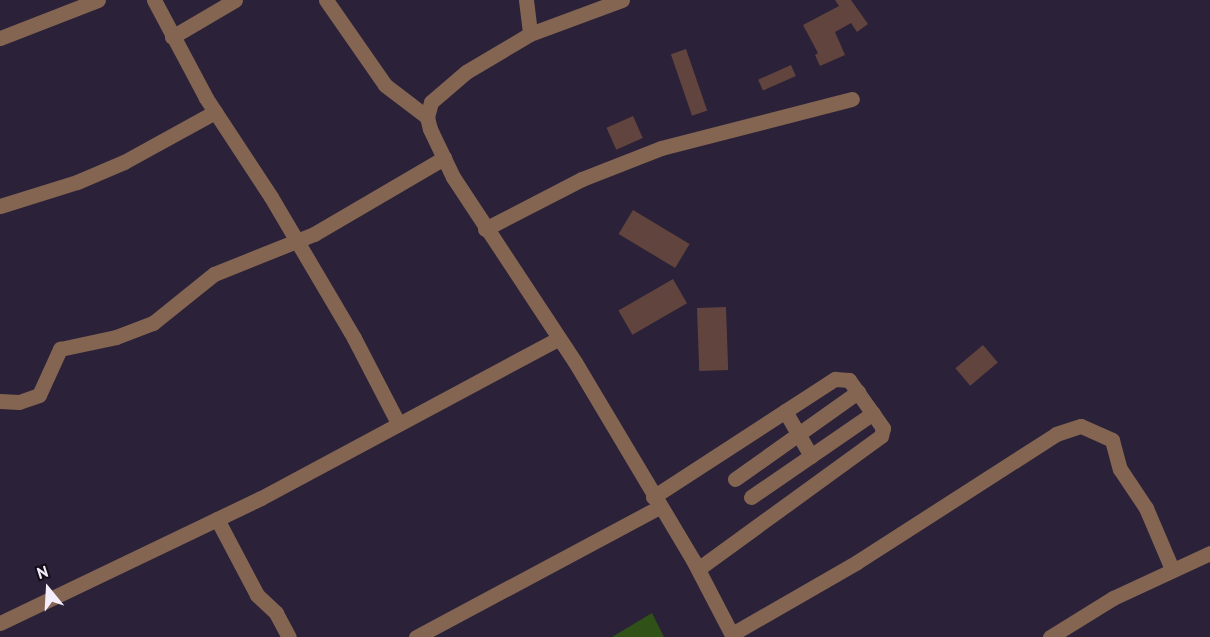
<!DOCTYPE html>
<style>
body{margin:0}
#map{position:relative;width:1210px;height:637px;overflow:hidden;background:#2b2138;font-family:"PT Sans",sans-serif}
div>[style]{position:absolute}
.green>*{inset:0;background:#305117}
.building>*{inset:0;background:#61443d;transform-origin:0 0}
.minor>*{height:15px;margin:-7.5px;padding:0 7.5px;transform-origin:7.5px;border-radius:7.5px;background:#836552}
span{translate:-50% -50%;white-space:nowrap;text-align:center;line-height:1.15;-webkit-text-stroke:5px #120d17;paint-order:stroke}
.north{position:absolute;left:18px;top:559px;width:60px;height:60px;-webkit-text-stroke:4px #120d17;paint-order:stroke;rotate:342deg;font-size:16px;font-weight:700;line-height:24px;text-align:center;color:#f3edfc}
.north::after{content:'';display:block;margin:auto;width:21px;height:27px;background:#f3edfc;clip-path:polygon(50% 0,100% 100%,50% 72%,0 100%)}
</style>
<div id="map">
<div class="green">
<div style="clip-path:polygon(652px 613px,664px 637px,612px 637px)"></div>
</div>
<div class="building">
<div style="clip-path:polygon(835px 0,851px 0,868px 24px,857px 32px,851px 23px,835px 32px,845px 55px,820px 66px,815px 55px,818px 53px,803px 25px,839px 6px)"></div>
<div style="left:686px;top:49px;width:65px;height:16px;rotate:71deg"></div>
<div style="left:791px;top:65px;width:12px;height:36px;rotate:66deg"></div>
<div style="left:633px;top:116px;width:24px;height:29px;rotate:66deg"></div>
<div style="left:633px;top:210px;width:66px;height:28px;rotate:31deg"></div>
<div style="left:673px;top:279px;width:28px;height:63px;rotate:60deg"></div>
<div style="left:726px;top:307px;width:63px;height:29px;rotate:88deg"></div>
<div style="left:983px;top:345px;width:23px;height:36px;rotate:50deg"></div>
</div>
<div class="minor">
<div style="left:154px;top:0;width:111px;rotate:62deg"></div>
<div style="left:206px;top:98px;width:118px;rotate:56.7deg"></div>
<div style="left:271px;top:197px;width:164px;rotate:59.5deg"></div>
<div style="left:354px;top:338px;width:96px;rotate:62.6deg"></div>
<div style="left:326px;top:0;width:103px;rotate:55.2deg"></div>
<div style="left:385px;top:85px;width:53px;rotate:37.3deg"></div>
<div style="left:526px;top:0;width:34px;rotate:83deg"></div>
<div style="left:530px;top:34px;width:74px;rotate:149.3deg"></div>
<div style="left:466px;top:72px;width:46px;rotate:139.4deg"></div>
<div style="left:431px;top:102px;width:16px;rotate:105deg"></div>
<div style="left:427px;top:117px;width:12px;rotate:76deg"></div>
<div style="left:430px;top:129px;width:53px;rotate:64.4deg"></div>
<div style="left:453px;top:177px;width:222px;rotate:56.6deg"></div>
<div style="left:575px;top:362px;width:230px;rotate:59.2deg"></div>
<div style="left:693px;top:560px;width:87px;rotate:62.5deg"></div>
<div style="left:530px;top:34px;width:98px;rotate:-20.3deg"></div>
<div style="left:172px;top:37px;width:73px;rotate:-30.4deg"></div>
<div style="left:0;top:38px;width:105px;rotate:-21.2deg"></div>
<div style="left:0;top:206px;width:81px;rotate:-17.3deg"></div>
<div style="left:77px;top:182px;width:51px;rotate:-23.1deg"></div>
<div style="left:124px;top:162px;width:104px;rotate:-28.8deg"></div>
<div style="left:485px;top:229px;width:109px;rotate:-27.3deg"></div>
<div style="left:582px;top:179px;width:85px;rotate:-21.4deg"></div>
<div style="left:661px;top:148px;width:197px;rotate:-14.4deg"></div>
<div style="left:0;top:401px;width:19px;rotate:3deg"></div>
<div style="left:19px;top:402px;width:21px;rotate:-19deg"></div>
<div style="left:39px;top:395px;width:51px;rotate:-65.5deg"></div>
<div style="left:60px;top:349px;width:57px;rotate:-12.1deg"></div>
<div style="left:116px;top:337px;width:40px;rotate:-21deg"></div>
<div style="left:153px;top:323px;width:78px;rotate:-38.8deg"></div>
<div style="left:214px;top:274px;width:108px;rotate:-21.8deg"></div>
<div style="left:314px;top:234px;width:151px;rotate:-30.3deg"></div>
<div style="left:785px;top:411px;width:52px;rotate:60deg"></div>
<div style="left:735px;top:479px;width:151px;rotate:-35.3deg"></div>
<div style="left:653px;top:497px;width:217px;rotate:-33deg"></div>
<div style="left:835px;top:379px;width:14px;rotate:4deg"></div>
<div style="left:849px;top:380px;width:59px;rotate:54.7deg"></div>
<div style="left:883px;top:428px;width:8px;rotate:104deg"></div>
<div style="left:881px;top:436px;width:226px;rotate:144deg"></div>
<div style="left:751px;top:497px;width:148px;rotate:-34.5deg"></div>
<div style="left:217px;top:519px;width:86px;rotate:62.2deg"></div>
<div style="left:257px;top:595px;width:26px;rotate:43deg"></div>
<div style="left:276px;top:613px;width:27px;rotate:62deg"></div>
<div style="left:0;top:623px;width:289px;rotate:-25.6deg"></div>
<div style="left:261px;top:498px;width:338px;rotate:-28.2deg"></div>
<div style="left:732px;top:634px;width:144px;rotate:-29.9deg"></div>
<div style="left:857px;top:562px;width:237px;rotate:-32.7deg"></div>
<div style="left:1056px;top:434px;width:26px;rotate:-18deg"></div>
<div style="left:1081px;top:426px;width:34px;rotate:24deg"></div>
<div style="left:1112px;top:440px;width:30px;rotate:75deg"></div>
<div style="left:1120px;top:469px;width:47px;rotate:56.3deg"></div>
<div style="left:1146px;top:508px;width:66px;rotate:66.9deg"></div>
<div style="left:416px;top:637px;width:276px;rotate:-28.1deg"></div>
<div style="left:1050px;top:637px;width:74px;rotate:-31.8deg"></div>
<div style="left:1113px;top:598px;width:107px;rotate:-24.9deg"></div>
</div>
<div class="north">N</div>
</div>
